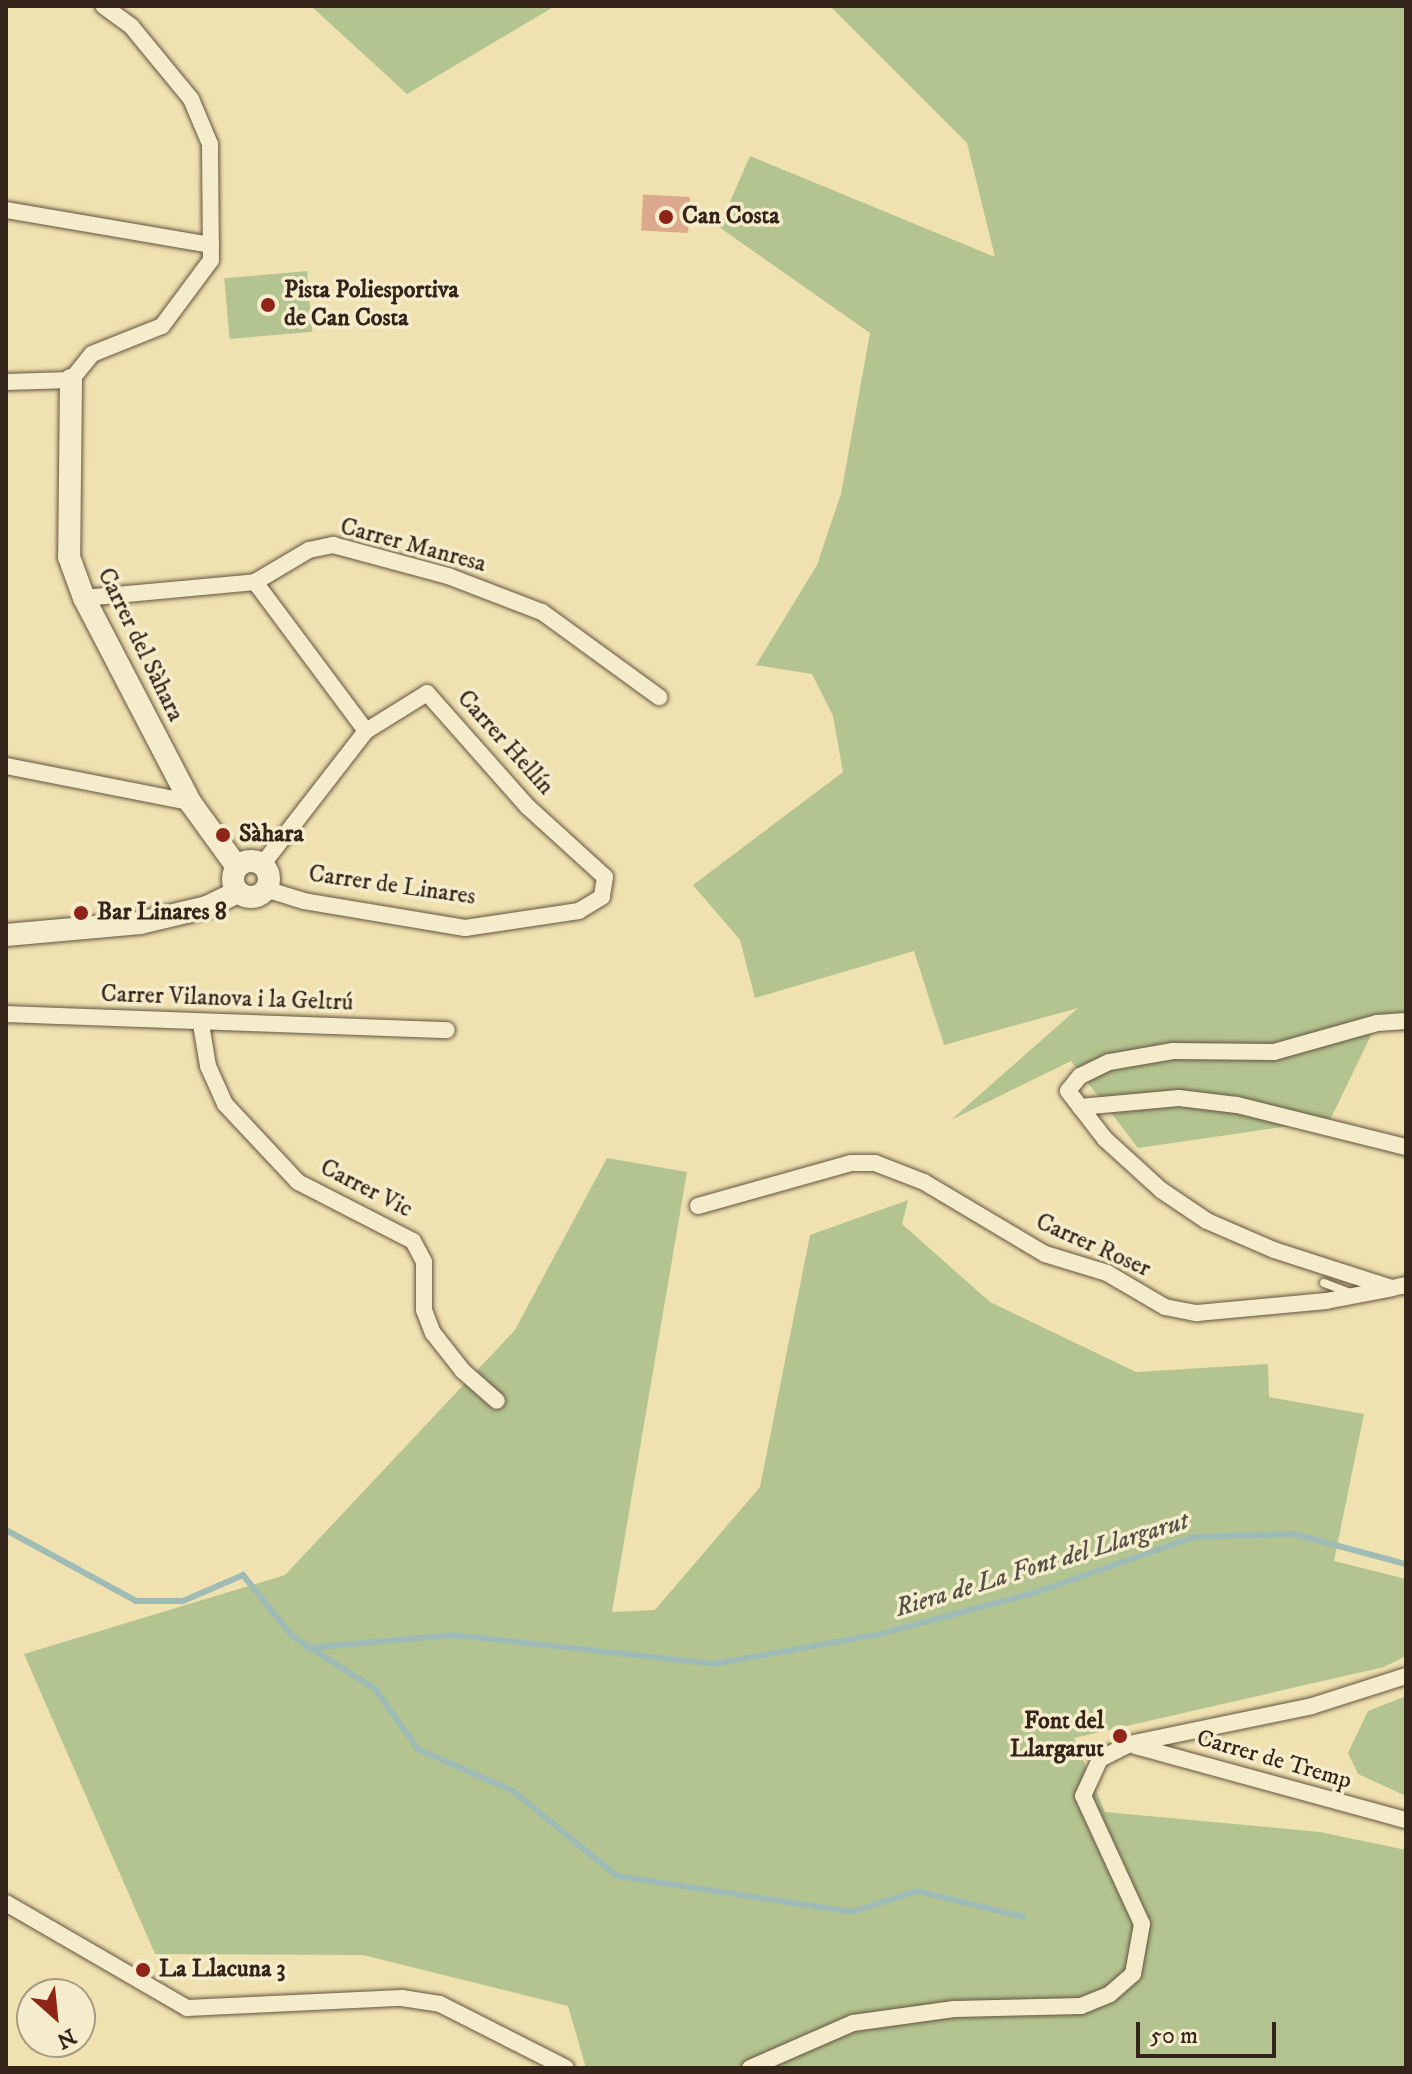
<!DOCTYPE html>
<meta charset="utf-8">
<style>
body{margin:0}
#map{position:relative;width:1412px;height:2074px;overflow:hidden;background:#efe1b0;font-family:"IM FELL DW Pica",serif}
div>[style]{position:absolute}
.green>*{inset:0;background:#b3c490;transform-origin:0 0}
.stream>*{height:6px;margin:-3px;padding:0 3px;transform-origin:3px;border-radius:3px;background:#9fbbb6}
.building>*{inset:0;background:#dda98d;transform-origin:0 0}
.roads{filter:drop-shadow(0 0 2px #64533f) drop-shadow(0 0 2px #64533f)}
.lane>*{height:8px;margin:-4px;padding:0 4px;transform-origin:4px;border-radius:4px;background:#f5eccc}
.street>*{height:16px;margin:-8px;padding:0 8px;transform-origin:8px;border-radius:8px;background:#f5eccc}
.secondary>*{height:22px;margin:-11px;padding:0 11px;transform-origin:11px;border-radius:11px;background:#f5eccc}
.secondary>.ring{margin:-11px;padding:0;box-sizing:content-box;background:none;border:22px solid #f5eccc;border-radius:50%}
.dots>*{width:22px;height:22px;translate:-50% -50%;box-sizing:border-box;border:4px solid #f5eccc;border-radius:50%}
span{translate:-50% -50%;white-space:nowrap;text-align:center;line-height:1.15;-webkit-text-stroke:7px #f5eccc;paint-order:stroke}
.poi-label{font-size:24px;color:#352419;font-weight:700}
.left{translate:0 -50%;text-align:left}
.right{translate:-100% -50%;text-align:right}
.street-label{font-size:24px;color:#352419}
.water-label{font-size:26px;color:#555148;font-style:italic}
.frame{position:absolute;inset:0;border:8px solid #352419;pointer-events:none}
.north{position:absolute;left:16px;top:1978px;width:80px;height:80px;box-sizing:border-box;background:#f5eccc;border:2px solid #a89c84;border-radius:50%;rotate:153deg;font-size:22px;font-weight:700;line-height:32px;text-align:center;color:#352419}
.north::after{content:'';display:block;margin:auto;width:28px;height:36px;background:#8f2418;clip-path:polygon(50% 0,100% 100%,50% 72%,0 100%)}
.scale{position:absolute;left:1136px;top:2022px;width:140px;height:36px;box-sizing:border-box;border:4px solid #352419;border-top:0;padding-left:10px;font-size:24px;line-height:28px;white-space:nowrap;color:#352419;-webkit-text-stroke:6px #f5eccc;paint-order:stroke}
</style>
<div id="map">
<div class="green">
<div style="clip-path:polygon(311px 6px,555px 6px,407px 94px)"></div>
<div style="clip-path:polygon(830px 6px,1406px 6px,1406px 1021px,1377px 1023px,1330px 1120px,1138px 1148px,1071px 1061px,951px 1120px,1078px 1008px,944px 1045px,914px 951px,755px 998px,740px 940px,693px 885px,843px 772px,833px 716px,812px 674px,756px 665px,817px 565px,841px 494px,870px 333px,719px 227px,750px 156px,995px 257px,967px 143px)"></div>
<div style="left:307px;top:271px;width:61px;height:83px;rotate:85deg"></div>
<div style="clip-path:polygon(607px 1158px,687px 1172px,612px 1612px,655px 1610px,760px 1487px,810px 1235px,908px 1200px,902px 1224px,990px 1302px,1136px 1372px,1268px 1364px,1269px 1397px,1364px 1414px,1334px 1561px,1406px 1579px,1406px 1656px,1384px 1667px,1074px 1738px,1105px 1812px,1320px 1832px,1406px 1850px,1406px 2068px,586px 2068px,568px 2006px,363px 1955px,155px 1954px,24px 1654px,285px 1575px,515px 1330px)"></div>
<div style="clip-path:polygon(1406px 1696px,1406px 1796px,1358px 1774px,1348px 1753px,1368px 1711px)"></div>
</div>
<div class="stream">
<div style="left:6px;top:1530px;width:148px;rotate:28.6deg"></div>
<div style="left:136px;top:1601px;width:47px"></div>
<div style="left:183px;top:1601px;width:65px;rotate:-23.4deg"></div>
<div style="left:243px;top:1575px;width:78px;rotate:51.2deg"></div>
<div style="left:292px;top:1636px;width:98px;rotate:32.6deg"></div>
<div style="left:375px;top:1689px;width:74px;rotate:54.4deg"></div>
<div style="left:418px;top:1749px;width:104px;rotate:23.9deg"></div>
<div style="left:513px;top:1791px;width:134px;rotate:39.3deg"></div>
<div style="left:617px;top:1876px;width:238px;rotate:8.7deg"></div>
<div style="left:852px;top:1912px;width:68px;rotate:-17.9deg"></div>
<div style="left:917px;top:1891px;width:110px;rotate:13.7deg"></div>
<div style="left:307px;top:1648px;width:147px;rotate:-5.1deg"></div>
<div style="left:453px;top:1635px;width:263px;rotate:6.3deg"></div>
<div style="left:714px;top:1664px;width:169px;rotate:-10.2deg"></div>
<div style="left:880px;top:1634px;width:163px;rotate:-15deg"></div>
<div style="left:1037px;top:1592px;width:166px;rotate:-19.3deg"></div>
<div style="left:1194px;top:1537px;width:100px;rotate:-1.7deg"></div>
<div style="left:1294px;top:1534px;width:116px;rotate:15deg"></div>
</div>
<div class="building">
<div style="left:690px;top:197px;width:36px;height:47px;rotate:93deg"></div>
</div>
<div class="roads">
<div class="lane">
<div style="left:1324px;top:1283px;width:31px;rotate:21deg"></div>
</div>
<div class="street">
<div style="left:6px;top:210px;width:208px;rotate:9.7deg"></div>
<div style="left:6px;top:382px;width:65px;rotate:-1.8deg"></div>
<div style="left:71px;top:380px;width:33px;rotate:-51deg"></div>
<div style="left:92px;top:354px;width:75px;rotate:-21.8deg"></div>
<div style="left:162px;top:326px;width:82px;rotate:-53.4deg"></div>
<div style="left:211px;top:260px;width:116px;rotate:-90.5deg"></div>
<div style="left:210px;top:144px;width:49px;rotate:-112.9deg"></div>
<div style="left:191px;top:99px;width:94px;rotate:-129.4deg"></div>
<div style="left:131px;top:26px;width:34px;rotate:-144deg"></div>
<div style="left:255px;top:582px;width:186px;rotate:53.3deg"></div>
<div style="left:84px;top:598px;width:172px;rotate:-5.3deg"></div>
<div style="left:255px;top:582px;width:63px;rotate:-30.7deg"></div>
<div style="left:309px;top:550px;width:25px;rotate:-12deg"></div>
<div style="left:333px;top:545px;width:119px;rotate:15.1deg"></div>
<div style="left:448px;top:576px;width:101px;rotate:21deg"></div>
<div style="left:542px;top:612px;width:145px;rotate:36deg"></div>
<div style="left:6px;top:766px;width:187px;rotate:11.1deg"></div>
<div style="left:262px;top:865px;width:170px;rotate:-52.2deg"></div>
<div style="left:366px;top:731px;width:72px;rotate:-31.9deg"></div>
<div style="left:427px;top:693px;width:152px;rotate:48.5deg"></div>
<div style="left:528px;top:807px;width:104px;rotate:42.3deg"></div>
<div style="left:605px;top:877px;width:20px;rotate:99deg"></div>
<div style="left:602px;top:897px;width:27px;rotate:149deg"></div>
<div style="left:579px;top:911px;width:115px;rotate:171.5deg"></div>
<div style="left:465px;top:928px;width:163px;rotate:-170.5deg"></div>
<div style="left:304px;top:901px;width:41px;rotate:-162.9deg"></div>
<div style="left:6px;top:1014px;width:441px;rotate:2.1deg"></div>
<div style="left:1406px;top:1021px;width:29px;rotate:176deg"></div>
<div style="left:1377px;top:1023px;width:107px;rotate:164.3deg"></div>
<div style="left:1274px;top:1052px;width:101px;rotate:-179.4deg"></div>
<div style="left:1173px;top:1051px;width:65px;rotate:170.2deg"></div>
<div style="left:1109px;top:1062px;width:32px;rotate:154deg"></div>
<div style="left:1080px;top:1076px;width:19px;rotate:129deg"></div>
<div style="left:1068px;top:1091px;width:61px;rotate:52.4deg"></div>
<div style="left:1105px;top:1139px;width:76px;rotate:42.3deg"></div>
<div style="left:1161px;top:1190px;width:55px;rotate:34deg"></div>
<div style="left:1207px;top:1221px;width:73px;rotate:23.4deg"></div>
<div style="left:1274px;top:1250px;width:124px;rotate:17.9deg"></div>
<div style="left:1392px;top:1288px;width:14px;rotate:-12deg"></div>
<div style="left:201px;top:1024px;width:43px;rotate:80.5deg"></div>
<div style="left:208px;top:1066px;width:42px;rotate:65.9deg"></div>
<div style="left:225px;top:1104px;width:107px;rotate:46.9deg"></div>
<div style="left:298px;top:1182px;width:129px;rotate:27.2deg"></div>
<div style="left:413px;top:1241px;width:24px;rotate:62deg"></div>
<div style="left:424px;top:1262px;width:48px;rotate:90deg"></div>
<div style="left:424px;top:1310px;width:25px;rotate:69deg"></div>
<div style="left:433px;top:1333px;width:48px;rotate:51.7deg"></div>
<div style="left:463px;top:1371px;width:45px;rotate:41.4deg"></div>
<div style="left:1080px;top:1107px;width:99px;rotate:-5.2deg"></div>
<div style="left:1179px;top:1098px;width:58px;rotate:6.9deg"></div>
<div style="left:1237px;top:1105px;width:174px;rotate:14deg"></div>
<div style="left:698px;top:1206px;width:159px;rotate:-15.7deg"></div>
<div style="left:851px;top:1163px;width:24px"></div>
<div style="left:875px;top:1163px;width:53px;rotate:21.2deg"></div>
<div style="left:924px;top:1182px;width:141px;rotate:30.8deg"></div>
<div style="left:1045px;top:1254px;width:65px;rotate:17deg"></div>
<div style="left:1107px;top:1273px;width:67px;rotate:30.4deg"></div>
<div style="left:1165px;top:1307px;width:33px;rotate:11deg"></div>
<div style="left:1197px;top:1313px;width:130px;rotate:-5.3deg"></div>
<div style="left:1326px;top:1301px;width:64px;rotate:-10.8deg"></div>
<div style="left:1135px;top:1746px;width:281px;rotate:15.3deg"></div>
<div style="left:6px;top:1903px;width:209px;rotate:30.1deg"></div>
<div style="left:187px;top:2008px;width:215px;rotate:-2.7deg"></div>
<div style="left:402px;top:1998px;width:38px;rotate:9deg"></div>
<div style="left:440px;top:2004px;width:141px;rotate:26.9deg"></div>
<div style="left:750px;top:2068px;width:112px;rotate:-23.6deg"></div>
<div style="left:853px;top:2023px;width:102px;rotate:-7.9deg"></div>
<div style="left:954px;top:2009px;width:127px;rotate:-1.4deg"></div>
<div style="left:1081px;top:2006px;width:31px;rotate:-22deg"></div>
<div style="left:1110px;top:1994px;width:30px;rotate:-41deg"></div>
<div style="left:1133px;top:1974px;width:51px;rotate:-79.8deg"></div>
<div style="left:1142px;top:1924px;width:141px;rotate:-114.7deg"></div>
<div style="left:1083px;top:1796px;width:41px;rotate:-65.3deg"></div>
<div style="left:1100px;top:1759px;width:33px;rotate:-27deg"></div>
<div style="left:1129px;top:1744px;width:187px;rotate:-11.7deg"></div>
<div style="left:1312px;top:1706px;width:99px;rotate:-17.7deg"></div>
</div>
<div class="secondary">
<div style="left:71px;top:380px;width:177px;rotate:90.6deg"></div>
<div style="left:69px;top:557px;width:44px;rotate:69.9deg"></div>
<div style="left:84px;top:598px;width:230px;rotate:62.5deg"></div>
<div style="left:190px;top:802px;width:80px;rotate:54.1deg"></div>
<div class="ring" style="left:233px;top:861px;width:14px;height:14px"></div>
<div style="left:6px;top:935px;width:135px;rotate:-5.1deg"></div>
<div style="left:140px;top:923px;width:69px;rotate:-13.4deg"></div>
<div style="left:207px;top:907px;width:34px;rotate:-26deg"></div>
</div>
</div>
<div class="dots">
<div style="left:666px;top:217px;background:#8f2418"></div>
<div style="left:268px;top:305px;background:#8f2418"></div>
<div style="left:223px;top:835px;background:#8f2418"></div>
<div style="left:81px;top:913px;background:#8f2418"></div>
<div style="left:1120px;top:1736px;background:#8f2418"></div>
<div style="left:143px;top:1970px;background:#8f2418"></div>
</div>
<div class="poi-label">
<span class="left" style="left:682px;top:217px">Can Costa</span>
<span class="left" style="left:284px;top:305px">Pista Poliesportiva<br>de Can Costa</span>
<span class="left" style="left:239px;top:835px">Sàhara</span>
<span class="left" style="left:97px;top:913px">Bar Linares 8</span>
<span class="right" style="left:1104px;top:1736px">Font del<br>Llargarut</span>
<span class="left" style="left:159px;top:1970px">La Llacuna 3</span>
</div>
<div class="street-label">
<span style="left:413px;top:546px;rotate:15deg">Carrer Manresa</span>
<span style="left:140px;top:645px;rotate:64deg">Carrer del Sàhara</span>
<span style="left:505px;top:743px;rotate:48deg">Carrer Hellín</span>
<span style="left:392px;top:886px;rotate:8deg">Carrer de Linares</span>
<span style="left:227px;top:999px;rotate:2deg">Carrer Vilanova i la Geltrú</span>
<span style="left:366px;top:1189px;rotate:27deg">Carrer Vic</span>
<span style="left:1093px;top:1246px;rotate:24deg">Carrer Roser</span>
<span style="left:1274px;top:1760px;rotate:16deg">Carrer de Tremp</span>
</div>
<div class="water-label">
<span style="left:1042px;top:1565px;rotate:-17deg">Riera de La Font del Llargarut</span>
</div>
<div class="frame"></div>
<div class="north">N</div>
<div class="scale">50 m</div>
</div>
